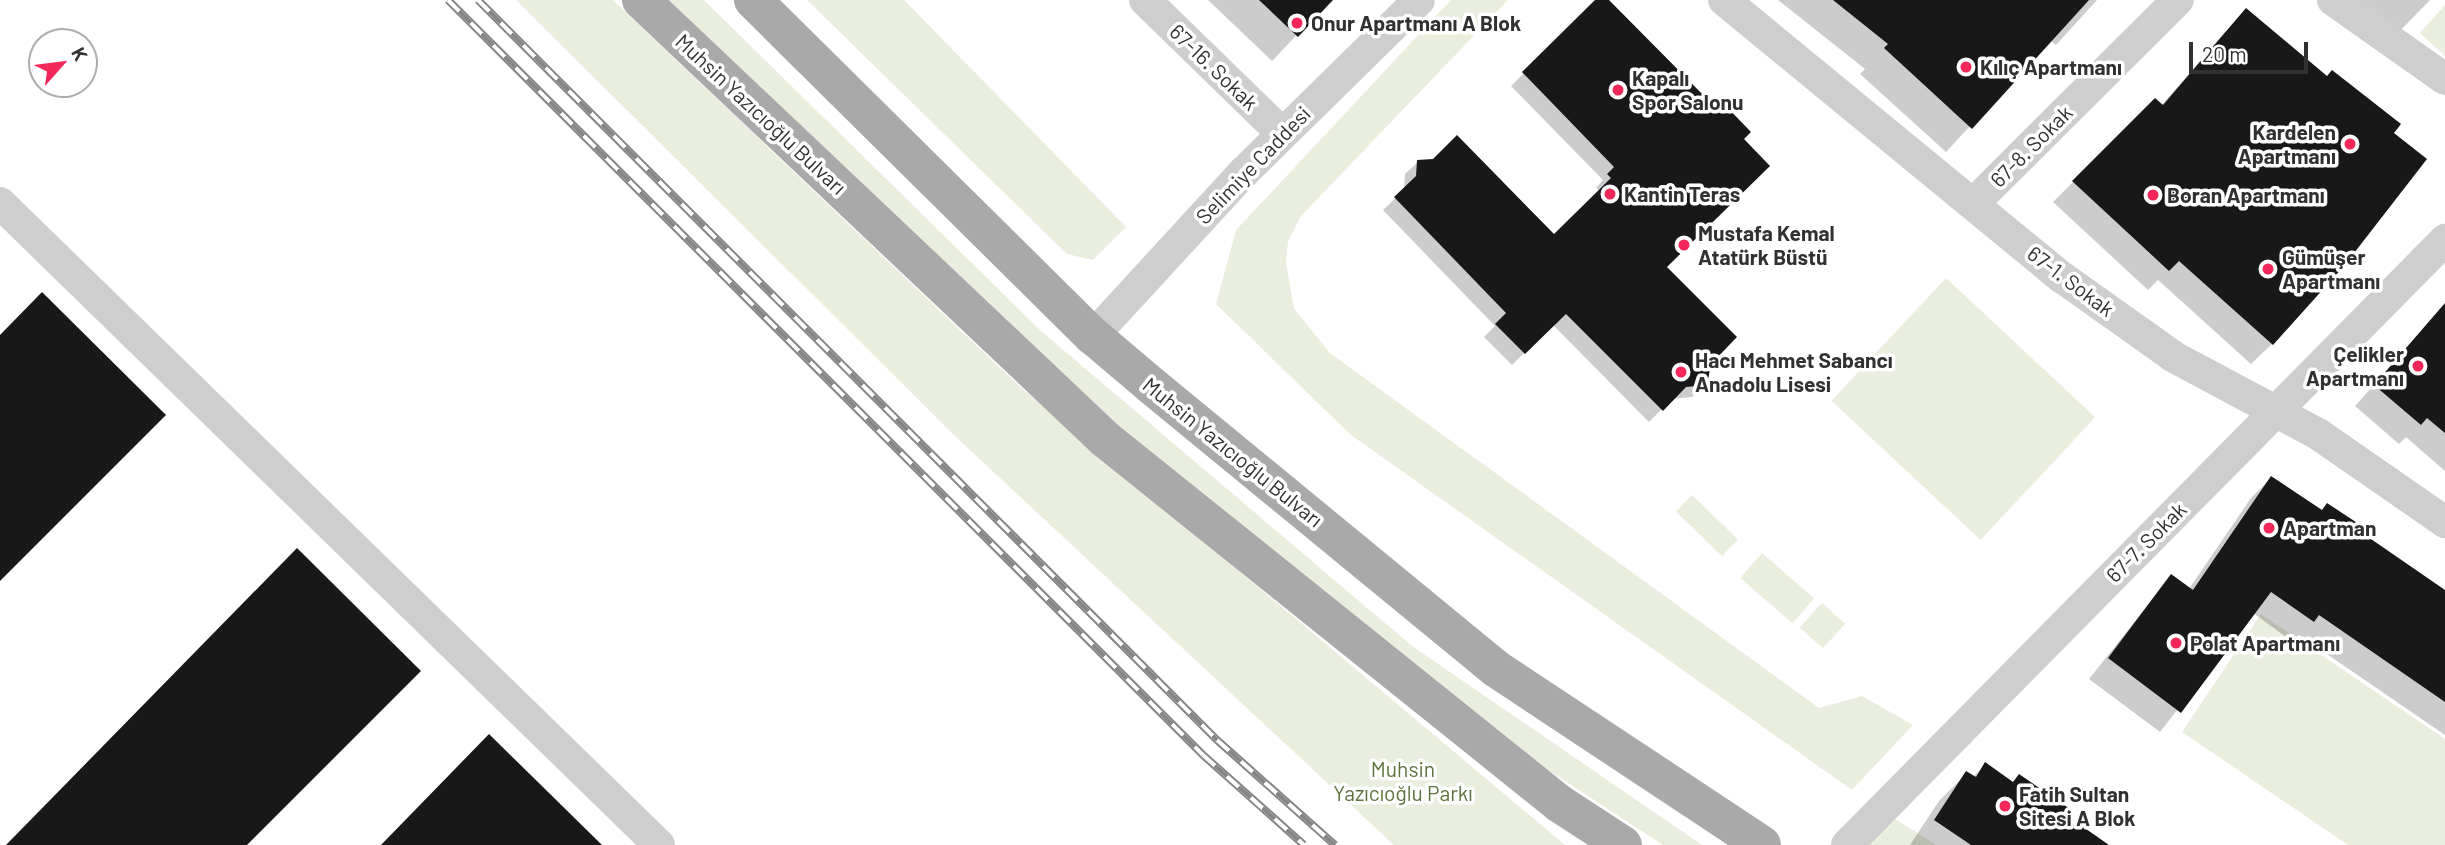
<!DOCTYPE html>
<meta charset="utf-8">
<style>
body{margin:0}
#map{position:relative;width:2445px;height:845px;overflow:hidden;background:#fff;font-family:Barlow,sans-serif}
div>[style]{position:absolute}
.green>*{inset:0;background:#e9eede;transform-origin:0 0}
.shadow>*{inset:0;background:#0003}
.building>*{inset:0;background:#181818}
.street>*{height:32px;margin:-16px;padding:0 16px;transform-origin:16px;border-radius:16px;background:#cecece}
.primary>*{height:38px;margin:-19px;padding:0 19px;transform-origin:19px;border-radius:19px;background:#a9a9a9}
.rail>*{height:8px;margin-top:-4px;transform-origin:0;background:repeating-linear-gradient(90deg,#fff 0 16px,#868686 0 32px);box-sizing:border-box;border-block:2px solid #868686}
.dots>*{width:19px;height:19px;translate:-50% -50%;box-sizing:border-box;border:4px solid #fff;border-radius:50%}
span{translate:-50% -50%;white-space:nowrap;text-align:center;line-height:1.15;-webkit-text-stroke:7px #fff;paint-order:stroke}
.poi-label{font-size:21px;color:#313131;font-weight:700}
.left{translate:0 -50%;text-align:left}
.right{translate:-100% -50%;text-align:right}
.street-label{font-size:21px;color:#313131}
.park-label{font-size:21px;color:#5d713a}
.north{position:absolute;left:28px;top:28px;width:70px;height:70px;box-sizing:border-box;background:#fff;border:2px solid #adadad;border-radius:50%;rotate:62deg;font-size:19px;font-weight:700;line-height:28px;text-align:center;color:#313131}
.north::after{content:'';display:block;margin:auto;width:24px;height:32px;background:#f32759;clip-path:polygon(50% 0,100% 100%,50% 72%,0 100%)}
.scale{position:absolute;left:2189px;top:42px;width:119px;height:32px;box-sizing:border-box;border:4px solid #313131;border-top:0;padding-left:9px;font-size:21px;line-height:24px;white-space:nowrap;color:#313131;-webkit-text-stroke:5px #fff;paint-order:stroke}
</style>
<div id="map">
<div class="green">
<div style="clip-path:polygon(516px 0,613px 0,1019px 386px,1565px 845px,1394px 845px,957px 438px)"></div>
<div style="clip-path:polygon(668px 0,704px 0,1041px 331px,1412px 646px,1702px 845px,1663px 845px,1510px 745px,1200px 502px)"></div>
<div style="clip-path:polygon(807px 0,904px 0,1126px 227px,1093px 260px,1067px 254px)"></div>
<div style="clip-path:polygon(1451px 0,1508px 0,1301px 216px,1288px 241px,1286px 263px,1294px 309px,1330px 353px,1819px 708px,1862px 696px,1913px 725px,1852px 790px,1351px 435px,1216px 304px,1236px 230px)"></div>
<div style="clip-path:polygon(2445px 5px,2445px 56px,2420px 33px)"></div>
<div style="left:1946px;top:278px;width:204px;height:168px;rotate:43deg"></div>
<div style="left:1692px;top:495px;width:64px;height:23px;rotate:44deg"></div>
<div style="left:1762px;top:553px;width:69px;height:33px;rotate:41deg"></div>
<div style="left:1822px;top:603px;width:31px;height:33px;rotate:42deg"></div>
<div style="clip-path:polygon(2261px 614px,2445px 739px,2445px 845px,2348px 845px,2182px 732px)"></div>
<div style="clip-path:polygon(1894px 818px,1936px 845px,1869px 845px)"></div>
</div>
<div class="shadow">
<div style="clip-path:polygon(1208px 0,1330px 0,1272px 61px)"></div>
<div style="clip-path:polygon(1598px 0,1606px 0,1742px 139px,1665px 267px,1709px 363px,1705px 385px,1692px 397px,1672px 399px,1649px 422px,1553px 325px,1512px 365px,1484px 337px,1495px 326px,1383px 210px,1404px 190px,1405px 174px,1418px 162px,1554px 237px,1599px 191px,1596px 188px,1603px 180px,1511px 86px)"></div>
<div style="clip-path:polygon(1778px 0,2097px 0,2056px 45px,2050px 40px,1946px 152px,1860px 74px,1865px 69px)"></div>
<div style="clip-path:polygon(2356px 0,2430px 0,2396px 35px)"></div>
<div style="clip-path:polygon(2226px 31px,2272px 344px,2251px 364px,2158px 280px,2148px 290px,2053px 202px,2155px 100px,2161px 106px)"></div>
<div style="clip-path:polygon(2436px 316px,2445px 324px,2445px 471px,2406px 437px,2399px 444px,2355px 406px)"></div>
<div style="clip-path:polygon(2271px 478px,2445px 592px,2445px 735px,2299px 635px,2292px 641px,2253px 613px,2160px 732px,2089px 679px,2171px 576px,2189px 589px,2251px 498px)"></div>
<div style="clip-path:polygon(1986px 764px,2064px 816px,2106px 845px,1910px 845px,1939px 801px,1967px 773px,1973px 777px)"></div>
</div>
<div class="building">
<div style="clip-path:polygon(1259px 0,1333px 0,1298px 37px)"></div>
<div style="clip-path:polygon(1595px 0,1609px 0,1715px 107px,1721px 101px,1751px 132px,1744px 139px,1770px 166px,1667px 267px,1737px 337px,1711px 364px,1707px 385px,1686px 387px,1663px 411px,1566px 314px,1525px 354px,1495px 324px,1506px 313px,1394px 197px,1416px 176px,1417px 160px,1433px 159px,1457px 135px,1554px 234px,1611px 178px,1607px 174px,1614px 167px,1522px 72px)"></div>
<div style="clip-path:polygon(1833px 0,2089px 0,1972px 129px,1884px 48px,1888px 44px)"></div>
<div style="clip-path:polygon(2246px 8px,2327px 76px,2332px 70px,2401px 124px,2394px 133px,2427px 159px,2344px 266px,2273px 345px,2179px 261px,2169px 271px,2072px 181px,2155px 98px,2163px 105px)"></div>
<div style="clip-path:polygon(42px 292px,166px 415px,0 581px,0 335px)"></div>
<div style="clip-path:polygon(2445px 303px,2445px 433px,2427px 418px,2421px 425px,2374px 385px)"></div>
<div style="clip-path:polygon(2271px 476px,2322px 510px,2327px 503px,2374px 534px,2371px 539px,2445px 590px,2445px 702px,2319px 615px,2314px 622px,2271px 592px,2181px 713px,2108px 658px,2171px 574px,2193px 590px)"></div>
<div style="clip-path:polygon(297px 548px,421px 671px,247px 845px,6px 845px)"></div>
<div style="clip-path:polygon(489px 734px,602px 845px,381px 845px)"></div>
<div style="clip-path:polygon(1985px 762px,2013px 782px,2019px 774px,2070px 809px,2066px 815px,2109px 845px,1971px 845px,1934px 820px,1966px 771px,1976px 777px)"></div>
</div>
<div class="street">
<div style="left:1145px;top:0;width:191px;rotate:44.2deg"></div>
<div style="left:1724px;top:0;width:438px;rotate:39.4deg"></div>
<div style="left:2063px;top:278px;width:136px;rotate:35.4deg"></div>
<div style="left:2174px;top:357px;width:163px;rotate:28.1deg"></div>
<div style="left:2318px;top:434px;width:155px;rotate:34.7deg"></div>
<div style="left:2333px;top:0;width:137px;rotate:35.2deg"></div>
<div style="left:0;top:203px;width:920px;rotate:44.25deg"></div>
<div style="left:1973px;top:204px;width:289px;rotate:-44.9deg"></div>
<div style="left:1093px;top:336px;width:223px;rotate:-47.4deg"></div>
<div style="left:1244px;top:172px;width:245px;rotate:-44.5deg"></div>
<div style="left:1847px;top:845px;width:851px;rotate:-45.33deg"></div>
</div>
<div class="primary">
<div style="left:641px;top:0;width:639px;rotate:43.41deg"></div>
<div style="left:1105px;top:439px;width:583px;rotate:38.74deg"></div>
<div style="left:1560px;top:804px;width:75px;rotate:33.1deg"></div>
<div style="left:753px;top:0;width:478px;rotate:44.7deg"></div>
<div style="left:1093px;top:336px;width:77px;rotate:40.3deg"></div>
<div style="left:1152px;top:386px;width:444px;rotate:39.4deg"></div>
<div style="left:1495px;top:668px;width:320px;rotate:33.5deg"></div>
</div>
<div class="rail">
<div style="left:448px;top:0;width:1068px;rotate:45deg"></div>
<div style="left:1203px;top:755px;width:135px;rotate:41.7deg"></div>
<div style="left:478px;top:0;width:1046px;rotate:45.04deg"></div>
<div style="left:1217px;top:740px;width:158px;rotate:41.7deg"></div>
</div>
<div class="dots">
<div style="left:1297px;top:23px;background:#f32759"></div>
<div style="left:1966px;top:67px;background:#f32759"></div>
<div style="left:1618px;top:90px;background:#f32759"></div>
<div style="left:2350px;top:144px;background:#f32759"></div>
<div style="left:1610px;top:194px;background:#f32759"></div>
<div style="left:2153px;top:195px;background:#f32759"></div>
<div style="left:1684px;top:245px;background:#f32759"></div>
<div style="left:2268px;top:269px;background:#f32759"></div>
<div style="left:2418px;top:366px;background:#f32759"></div>
<div style="left:1681px;top:372px;background:#f32759"></div>
<div style="left:2269px;top:528px;background:#f32759"></div>
<div style="left:2176px;top:643px;background:#f32759"></div>
<div style="left:2005px;top:806px;background:#f32759"></div>
</div>
<div class="poi-label">
<span class="left" style="left:1311px;top:23px">Onur Apartmanı A Blok</span>
<span class="left" style="left:1980px;top:67px">Kılıç Apartmanı</span>
<span class="left" style="left:1632px;top:90px">Kapalı<br>Spor Salonu</span>
<span class="right" style="left:2336px;top:144px">Kardelen<br>Apartmanı</span>
<span class="left" style="left:1624px;top:194px">Kantin Teras</span>
<span class="left" style="left:2167px;top:195px">Boran Apartmanı</span>
<span class="left" style="left:1698px;top:245px">Mustafa Kemal<br>Atatürk Büstü</span>
<span class="left" style="left:2282px;top:269px">Gümüşer<br>Apartmanı</span>
<span class="right" style="left:2404px;top:366px">Çelikler<br>Apartmanı</span>
<span class="left" style="left:1695px;top:372px">Hacı Mehmet Sabancı<br>Anadolu Lisesi</span>
<span class="left" style="left:2283px;top:528px">Apartman</span>
<span class="left" style="left:2190px;top:643px">Polat Apartmanı</span>
<span class="left" style="left:2019px;top:806px">Fatih Sultan<br>Sitesi A Blok</span>
</div>
<div class="street-label">
<span style="left:1214px;top:67px;rotate:44deg">67-16. Sokak</span>
<span style="left:761px;top:114px;rotate:43deg">Muhsin Yazıcıoğlu Bulvarı</span>
<span style="left:2031px;top:146px;rotate:-45deg">67-8. Sokak</span>
<span style="left:1253px;top:165px;rotate:-46deg">Selimiye Caddesi</span>
<span style="left:2071px;top:281px;rotate:37deg">67-1. Sokak</span>
<span style="left:1233px;top:452px;rotate:39deg">Muhsin Yazıcıoğlu Bulvarı</span>
<span style="left:2146px;top:542px;rotate:-45deg">67-7. Sokak</span>
</div>
<div class="park-label">
<span style="left:1403px;top:781px">Muhsin<br>Yazıcıoğlu Parkı</span>
</div>
<div class="north">K</div>
<div class="scale">20 m</div>
</div>
